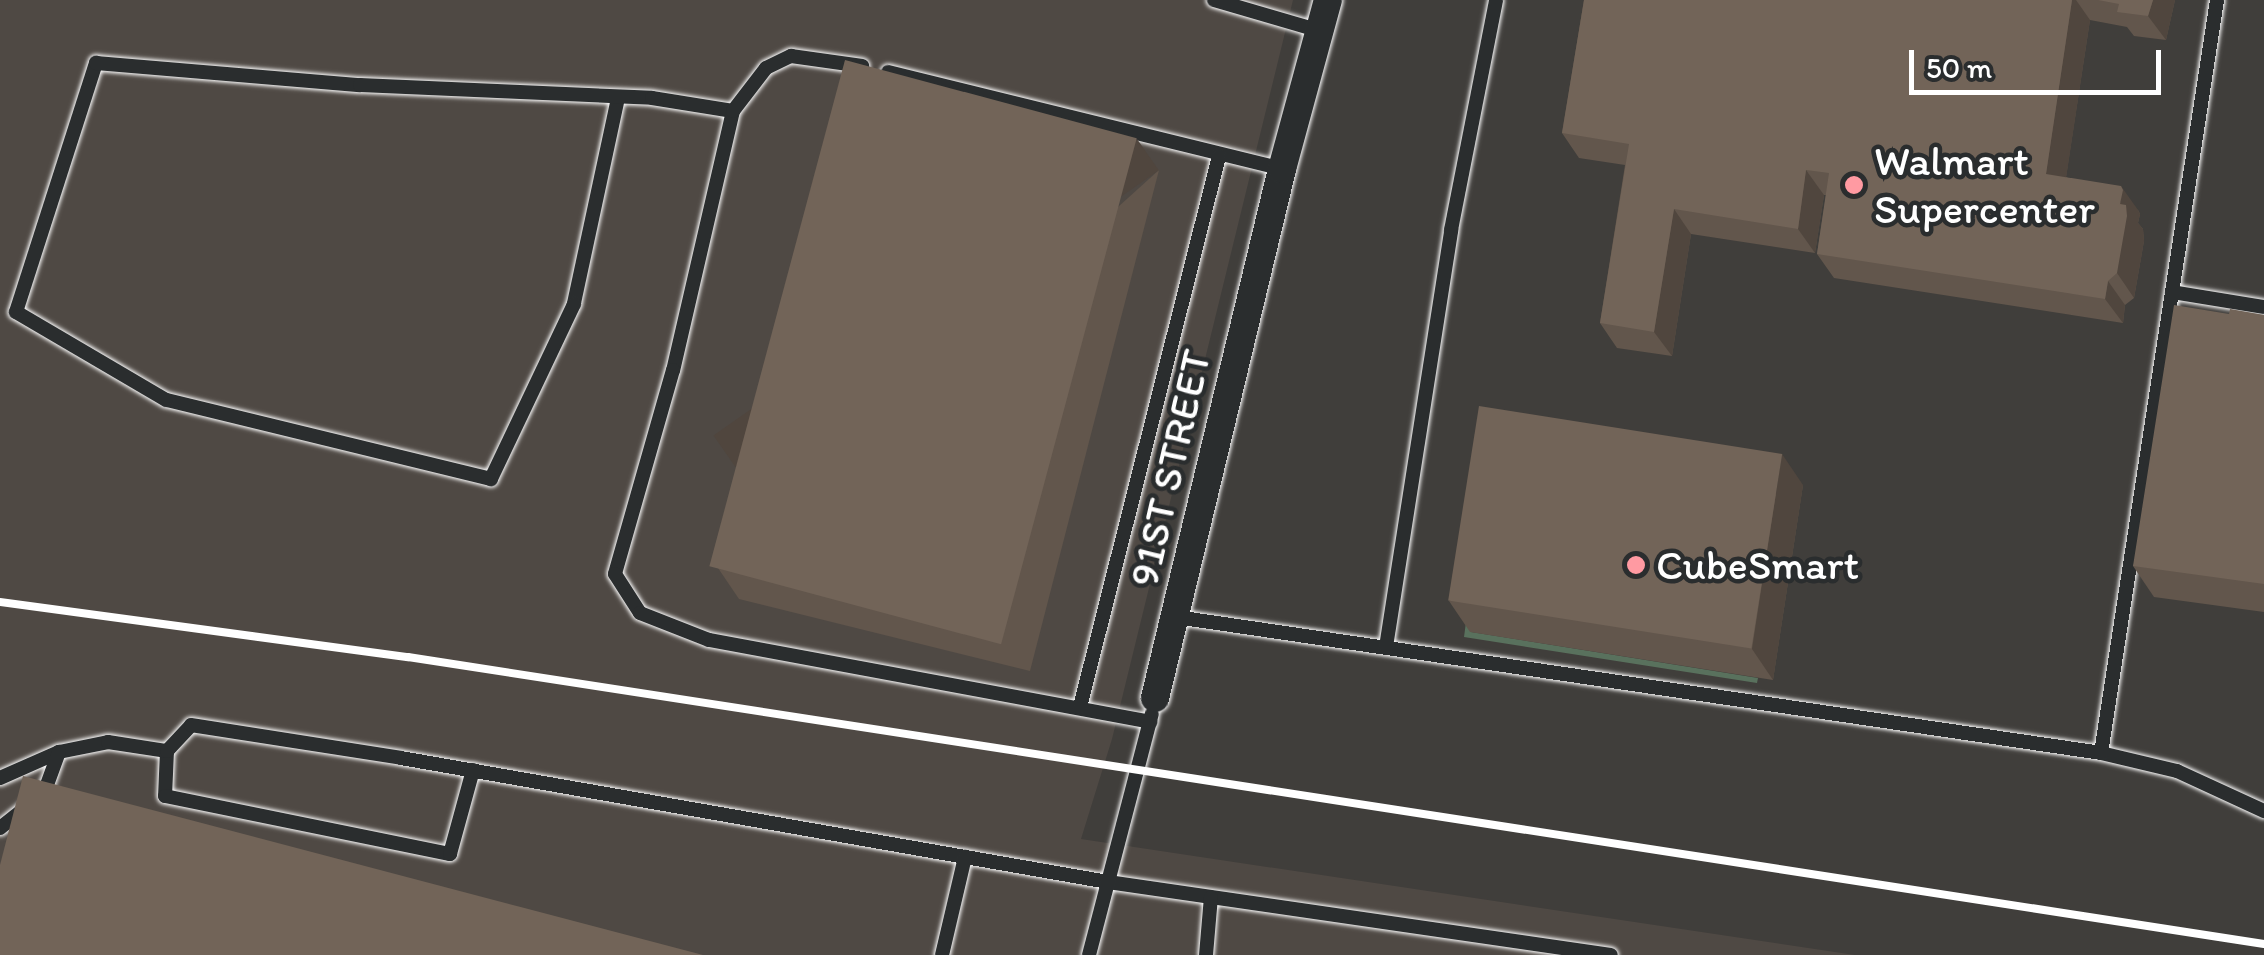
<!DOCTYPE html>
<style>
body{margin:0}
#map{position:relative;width:2264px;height:955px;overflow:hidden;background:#403e3b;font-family:Itim,sans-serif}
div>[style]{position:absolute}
.built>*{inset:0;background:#4f4944}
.green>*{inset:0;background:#59715d}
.roads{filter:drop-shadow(0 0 2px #fff) drop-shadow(0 0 2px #fff)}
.lane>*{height:14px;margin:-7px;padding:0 7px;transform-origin:7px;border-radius:7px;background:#2a2d2e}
.street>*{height:28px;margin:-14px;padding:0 14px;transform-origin:14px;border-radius:14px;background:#2a2d2e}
.rail>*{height:8px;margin:-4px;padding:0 4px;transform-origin:4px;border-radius:4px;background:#fff}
.wall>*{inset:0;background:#62564c}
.shaded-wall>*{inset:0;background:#50463e;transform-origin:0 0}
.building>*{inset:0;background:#726458;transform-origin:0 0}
.dots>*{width:28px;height:28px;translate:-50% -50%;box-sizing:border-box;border:5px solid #2a2d2e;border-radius:50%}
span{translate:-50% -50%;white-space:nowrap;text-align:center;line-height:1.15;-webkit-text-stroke:9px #2a2d2e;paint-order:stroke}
.poi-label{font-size:42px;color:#fff}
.left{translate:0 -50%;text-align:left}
.street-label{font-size:42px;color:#fff}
.scale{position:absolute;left:1909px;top:50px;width:252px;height:45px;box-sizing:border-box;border:5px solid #fff;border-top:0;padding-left:12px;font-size:30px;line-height:35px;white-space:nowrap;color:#fff;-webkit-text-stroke:8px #2a2d2e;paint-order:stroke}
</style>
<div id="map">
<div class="built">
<div style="clip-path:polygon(0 0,1293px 0,1112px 739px,1081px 839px,1855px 955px,0 955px)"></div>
</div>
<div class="green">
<div style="clip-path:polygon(1473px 570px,1471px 632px,1758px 678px,1757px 683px,1464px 637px)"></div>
</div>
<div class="roads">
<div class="lane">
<div style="left:1214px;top:0;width:110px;rotate:16.3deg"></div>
<div style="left:888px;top:72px;width:406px;rotate:13.8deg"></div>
<div style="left:618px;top:98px;width:211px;rotate:102.1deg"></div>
<div style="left:574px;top:304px;width:194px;rotate:115.4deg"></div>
<div style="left:491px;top:479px;width:334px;rotate:-166.3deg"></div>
<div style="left:166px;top:400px;width:174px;rotate:-149.6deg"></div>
<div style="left:16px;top:312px;width:262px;rotate:-72.2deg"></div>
<div style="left:96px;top:63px;width:265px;rotate:4.8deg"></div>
<div style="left:360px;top:85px;width:292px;rotate:2.5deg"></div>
<div style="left:652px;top:98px;width:82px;rotate:9.1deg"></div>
<div style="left:733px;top:111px;width:266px;rotate:103deg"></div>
<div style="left:673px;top:370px;width:212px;rotate:105.9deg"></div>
<div style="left:615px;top:574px;width:46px;rotate:57.3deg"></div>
<div style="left:640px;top:613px;width:74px;rotate:21.4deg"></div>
<div style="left:709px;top:640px;width:449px;rotate:10.5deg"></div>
<div style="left:733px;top:111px;width:54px;rotate:-52.5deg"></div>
<div style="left:766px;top:68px;width:28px;rotate:-26deg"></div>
<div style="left:791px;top:56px;width:72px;rotate:8deg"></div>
<div style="left:2172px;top:292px;width:93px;rotate:9.3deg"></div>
<div style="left:1176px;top:617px;width:935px;rotate:8.36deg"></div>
<div style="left:2101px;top:753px;width:78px;rotate:13.3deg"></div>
<div style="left:2177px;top:771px;width:96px;rotate:24.7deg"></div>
<div style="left:1386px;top:647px;width:422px;rotate:-81.1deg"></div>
<div style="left:1451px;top:230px;width:234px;rotate:-78.9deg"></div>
<div style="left:1080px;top:707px;width:568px;rotate:-75.84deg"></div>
<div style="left:167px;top:751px;width:45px;rotate:92.5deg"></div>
<div style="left:165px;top:796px;width:291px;rotate:11.5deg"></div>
<div style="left:450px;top:854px;width:87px;rotate:-74.7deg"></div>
<div style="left:2101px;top:753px;width:762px;rotate:-81.24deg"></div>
<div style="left:0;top:778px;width:64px;rotate:-23.8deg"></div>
<div style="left:59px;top:752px;width:50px;rotate:-11.5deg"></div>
<div style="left:108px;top:742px;width:60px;rotate:8.7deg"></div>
<div style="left:167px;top:751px;width:35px;rotate:-47deg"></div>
<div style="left:191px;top:725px;width:213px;rotate:8.9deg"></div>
<div style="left:401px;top:758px;width:718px;rotate:9.95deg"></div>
<div style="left:1108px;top:882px;width:508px;rotate:8.26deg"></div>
<div style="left:0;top:828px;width:56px;rotate:-38.5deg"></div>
<div style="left:44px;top:793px;width:44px;rotate:-69.9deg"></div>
<div style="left:942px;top:955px;width:101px;rotate:-76.8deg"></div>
<div style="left:1089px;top:955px;width:249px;rotate:-75.4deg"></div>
<div style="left:1206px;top:955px;width:58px;rotate:-85.1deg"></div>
</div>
<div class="street">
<div style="left:1155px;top:698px;width:544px;rotate:-76.5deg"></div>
<div style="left:1282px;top:169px;width:175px;rotate:-74.8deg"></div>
</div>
</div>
<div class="rail">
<div style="left:0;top:602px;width:412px;rotate:7.7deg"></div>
<div style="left:408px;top:657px;width:1878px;rotate:8.79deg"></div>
</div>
<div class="wall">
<div style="clip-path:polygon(1584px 0,2175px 0,2166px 40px,2134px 36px,2127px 27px,2090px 20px,2066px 177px,2138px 210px,2140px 214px,2138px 223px,2143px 229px,2144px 241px,2134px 298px,2125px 305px,2123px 323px,1834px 278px,1817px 254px,1826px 195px,1824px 195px,1815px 253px,1691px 234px,1672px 356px,1617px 348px,1600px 323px,1625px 165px,1579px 158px,1562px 133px)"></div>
<div style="clip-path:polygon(1159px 170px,1030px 671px,739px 599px,718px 568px)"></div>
<div style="clip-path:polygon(2229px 314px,2264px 315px,2264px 612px,2154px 597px,2133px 566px)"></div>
<div style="clip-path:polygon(1803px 485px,1773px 680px,1470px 632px,1449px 601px)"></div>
</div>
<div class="shaded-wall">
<div style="clip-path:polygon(2072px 0,2076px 0,2090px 20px,2063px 198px,2046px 174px)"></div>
<div style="clip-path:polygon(2153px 0,2175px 0,2166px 40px,2148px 16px)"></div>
<div style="left:1137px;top:139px;width:38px;height:517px;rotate:55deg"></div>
<div style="clip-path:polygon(1806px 170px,1824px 195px,1815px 253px,1798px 229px)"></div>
<div style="clip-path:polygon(2121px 186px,2138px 210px,2140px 214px,2138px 223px,2143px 229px,2144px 241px,2134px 298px,2117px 273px)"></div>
<div style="clip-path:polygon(1674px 209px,1691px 234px,1672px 356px,1654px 332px)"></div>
<div style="clip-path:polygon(2108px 281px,2125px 305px,2123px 323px,2105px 299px)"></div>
<div style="clip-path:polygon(1782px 454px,1803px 485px,1773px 680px,1752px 649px)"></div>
</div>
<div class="building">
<div style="clip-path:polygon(1584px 0,2072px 0,2046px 174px,2121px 186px,2123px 190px,2120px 204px,2126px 205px,2127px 216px,2117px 273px,2108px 281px,2105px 299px,1817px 254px,1829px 173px,1806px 170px,1798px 229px,1674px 209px,1654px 332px,1600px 323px,1629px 144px,1562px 133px)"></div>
<div style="clip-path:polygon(2098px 0,2153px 0,2148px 16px,2117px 12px,2119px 4px)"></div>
<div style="left:845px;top:60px;width:302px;height:524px;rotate:15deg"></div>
<div style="clip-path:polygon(2174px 305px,2229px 314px,2230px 309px,2264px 315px,2264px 584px,2133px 566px)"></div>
<div style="left:1479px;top:406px;width:307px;height:197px;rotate:9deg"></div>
<div style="clip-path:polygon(23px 776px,703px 955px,0 955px,0 865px)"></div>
</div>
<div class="dots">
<div style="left:1854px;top:185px;background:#ff9aa2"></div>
<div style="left:1636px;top:565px;background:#ff9aa2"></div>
</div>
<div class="poi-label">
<span class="left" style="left:1874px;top:185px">Walmart<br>Supercenter</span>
<span class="left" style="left:1656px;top:565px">CubeSmart</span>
</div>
<div class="street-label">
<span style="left:1170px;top:468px;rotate:-77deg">91ST STREET</span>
</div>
<div class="scale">50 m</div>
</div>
